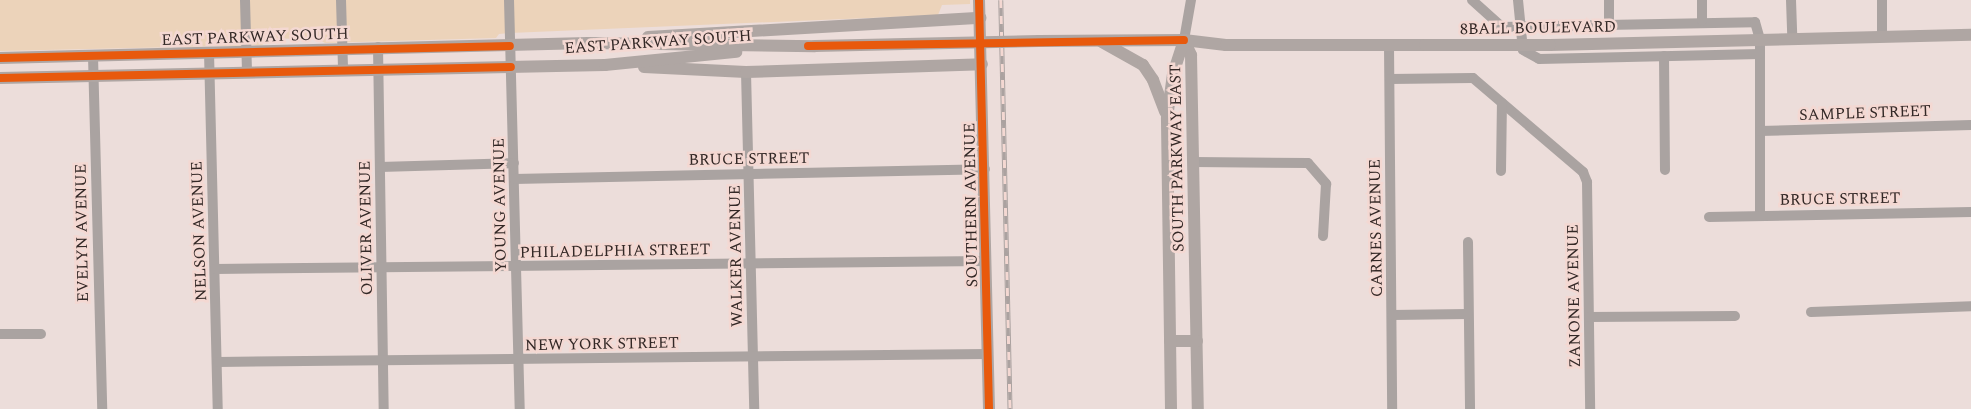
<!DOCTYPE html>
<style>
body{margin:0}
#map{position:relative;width:1971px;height:409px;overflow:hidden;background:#ecddda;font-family:Spectral,serif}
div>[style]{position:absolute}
.green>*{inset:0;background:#ecd3ba}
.minor>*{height:10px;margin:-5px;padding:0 5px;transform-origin:5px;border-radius:5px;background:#aaa3a1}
.major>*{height:12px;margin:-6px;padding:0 6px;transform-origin:6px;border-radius:6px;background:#afa6a3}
.rail>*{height:4.5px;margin-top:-2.25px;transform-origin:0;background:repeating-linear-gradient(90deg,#f4d8d2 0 8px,#aba2a0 0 16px);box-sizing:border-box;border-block:1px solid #aba2a0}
.major-bridge>*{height:12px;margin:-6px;padding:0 6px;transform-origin:6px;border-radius:6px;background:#afa6a3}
.cycleway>*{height:8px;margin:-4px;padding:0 4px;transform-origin:4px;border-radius:4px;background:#e8590c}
span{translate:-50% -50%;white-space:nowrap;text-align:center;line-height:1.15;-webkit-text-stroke:5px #f4d8d2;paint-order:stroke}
.street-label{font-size:16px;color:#332826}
</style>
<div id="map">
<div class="green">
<div style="clip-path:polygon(0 0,970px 0,970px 4px,942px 5px,938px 15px,510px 33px,499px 34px,496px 38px,325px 43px,316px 38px,272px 39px,262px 45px,0 51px)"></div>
</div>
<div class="minor">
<div style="left:245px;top:0;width:73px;rotate:88.4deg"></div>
<div style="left:341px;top:0;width:68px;rotate:88.3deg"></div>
<div style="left:509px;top:0;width:409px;rotate:88.5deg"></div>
<div style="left:1472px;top:0;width:40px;rotate:42deg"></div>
<div style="left:1502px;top:27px;width:253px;rotate:-1.1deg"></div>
<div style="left:1755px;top:22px;width:18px;rotate:74deg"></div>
<div style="left:1760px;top:39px;width:177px;rotate:90deg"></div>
<div style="left:1518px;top:0;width:50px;rotate:84.3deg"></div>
<div style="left:1523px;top:50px;width:18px;rotate:29deg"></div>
<div style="left:1539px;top:59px;width:221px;rotate:-1.3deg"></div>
<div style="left:1609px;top:0;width:23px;rotate:90deg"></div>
<div style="left:1702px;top:0;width:21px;rotate:90deg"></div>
<div style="left:1791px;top:0;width:38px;rotate:88deg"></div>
<div style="left:1882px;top:0;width:36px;rotate:90deg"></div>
<div style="left:1184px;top:40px;width:41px;rotate:-80.1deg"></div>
<div style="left:1389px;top:46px;width:363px;rotate:89.5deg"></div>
<div style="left:378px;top:47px;width:362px;rotate:89.1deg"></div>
<div style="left:209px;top:52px;width:357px;rotate:88.6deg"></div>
<div style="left:93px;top:56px;width:353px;rotate:88.5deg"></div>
<div style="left:1664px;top:56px;width:114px;rotate:89.5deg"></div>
<div style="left:746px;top:72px;width:337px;rotate:88.6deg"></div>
<div style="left:1390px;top:79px;width:83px;rotate:-0.7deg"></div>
<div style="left:1473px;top:78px;width:145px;rotate:40.5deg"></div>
<div style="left:1583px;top:172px;width:11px;rotate:68deg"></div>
<div style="left:1587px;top:182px;width:227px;rotate:89.2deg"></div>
<div style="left:1760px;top:131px;width:211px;rotate:-1.6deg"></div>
<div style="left:1194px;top:162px;width:114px;rotate:0.5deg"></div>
<div style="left:1308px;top:163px;width:28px;rotate:49deg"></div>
<div style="left:1326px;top:184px;width:52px;rotate:93.3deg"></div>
<div style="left:380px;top:167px;width:134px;rotate:-1.7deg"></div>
<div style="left:1501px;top:171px;width:68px;rotate:-89.2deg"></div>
<div style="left:514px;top:179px;width:471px;rotate:-1.2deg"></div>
<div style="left:1709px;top:217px;width:262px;rotate:-1.1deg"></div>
<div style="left:1468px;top:242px;width:167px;rotate:89.3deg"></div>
<div style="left:215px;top:269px;width:771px;rotate:-0.59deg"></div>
<div style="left:1811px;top:312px;width:160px;rotate:-2.1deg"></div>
<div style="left:1392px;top:315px;width:76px;rotate:-0.8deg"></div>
<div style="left:1589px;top:317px;width:146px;rotate:-0.4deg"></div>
<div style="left:0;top:334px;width:41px"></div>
<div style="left:218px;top:362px;width:769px;rotate:-0.6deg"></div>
</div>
<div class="major">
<div style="left:979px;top:0;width:409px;rotate:88.6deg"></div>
<div style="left:648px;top:37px;width:333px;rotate:-3.3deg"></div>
<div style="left:1184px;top:40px;width:17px;rotate:65deg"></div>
<div style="left:1191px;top:55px;width:354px;rotate:88.9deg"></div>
<div style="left:1039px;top:41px;width:145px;rotate:-0.4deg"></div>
<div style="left:1184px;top:40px;width:42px;rotate:6.8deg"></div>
<div style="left:1226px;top:45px;width:199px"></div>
<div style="left:1102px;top:42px;width:47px;rotate:29.3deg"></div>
<div style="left:1143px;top:65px;width:18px;rotate:56deg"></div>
<div style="left:1153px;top:80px;width:34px;rotate:69deg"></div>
<div style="left:1550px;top:45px;width:421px;rotate:-1.4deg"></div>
<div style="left:0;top:58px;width:588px;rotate:-1.46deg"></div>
<div style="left:588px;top:43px;width:227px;rotate:0.8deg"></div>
<div style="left:644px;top:67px;width:102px;rotate:2.8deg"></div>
<div style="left:746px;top:72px;width:236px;rotate:-1.9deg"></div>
<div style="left:0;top:78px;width:605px;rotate:-1.23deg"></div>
<div style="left:605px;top:65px;width:132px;rotate:-5.7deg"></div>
<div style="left:1170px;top:341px;width:27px"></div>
<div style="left:1171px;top:409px;width:291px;rotate:-90.8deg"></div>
<div style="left:1167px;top:118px;width:44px;rotate:-82.2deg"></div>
<div style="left:1173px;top:74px;width:36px;rotate:-72deg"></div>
</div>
<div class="rail">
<div style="left:1001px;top:0;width:409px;rotate:88.7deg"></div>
</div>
<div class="major-bridge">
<div style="left:1425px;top:45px;width:125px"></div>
<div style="left:815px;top:46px;width:224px;rotate:-1.3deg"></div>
</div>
<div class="cycleway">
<div style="left:979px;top:0;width:409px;rotate:88.6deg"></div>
<div style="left:808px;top:46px;width:376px;rotate:-0.9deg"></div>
<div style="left:0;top:58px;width:510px;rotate:-1.35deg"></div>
<div style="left:0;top:78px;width:511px;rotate:-1.23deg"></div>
</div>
<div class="street-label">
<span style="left:1538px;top:28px;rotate:-1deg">8BALL BOULEVARD</span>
<span style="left:255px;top:37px;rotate:-2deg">EAST PARKWAY SOUTH</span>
<span style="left:658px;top:42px;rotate:-4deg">EAST PARKWAY SOUTH</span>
<span style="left:1865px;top:113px;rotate:-2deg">SAMPLE STREET</span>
<span style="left:1177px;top:158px;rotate:-91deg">SOUTH PARKWAY EAST</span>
<span style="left:749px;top:159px;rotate:-1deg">BRUCE STREET</span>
<span style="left:1840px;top:199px;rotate:-1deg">BRUCE STREET</span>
<span style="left:500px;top:205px;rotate:-91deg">YOUNG AVENUE</span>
<span style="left:971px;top:205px;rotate:-91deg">SOUTHERN AVENUE</span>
<span style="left:366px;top:228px;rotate:-91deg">OLIVER AVENUE</span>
<span style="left:1376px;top:228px;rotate:-91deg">CARNES AVENUE</span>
<span style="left:199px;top:231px;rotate:-92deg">NELSON AVENUE</span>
<span style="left:82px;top:233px;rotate:-91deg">EVELYN AVENUE</span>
<span style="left:615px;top:251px;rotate:-1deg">PHILADELPHIA STREET</span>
<span style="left:736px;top:256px;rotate:-91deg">WALKER AVENUE</span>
<span style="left:1574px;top:296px;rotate:-91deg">ZANONE AVENUE</span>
<span style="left:602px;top:344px;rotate:-1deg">NEW YORK STREET</span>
</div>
</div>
